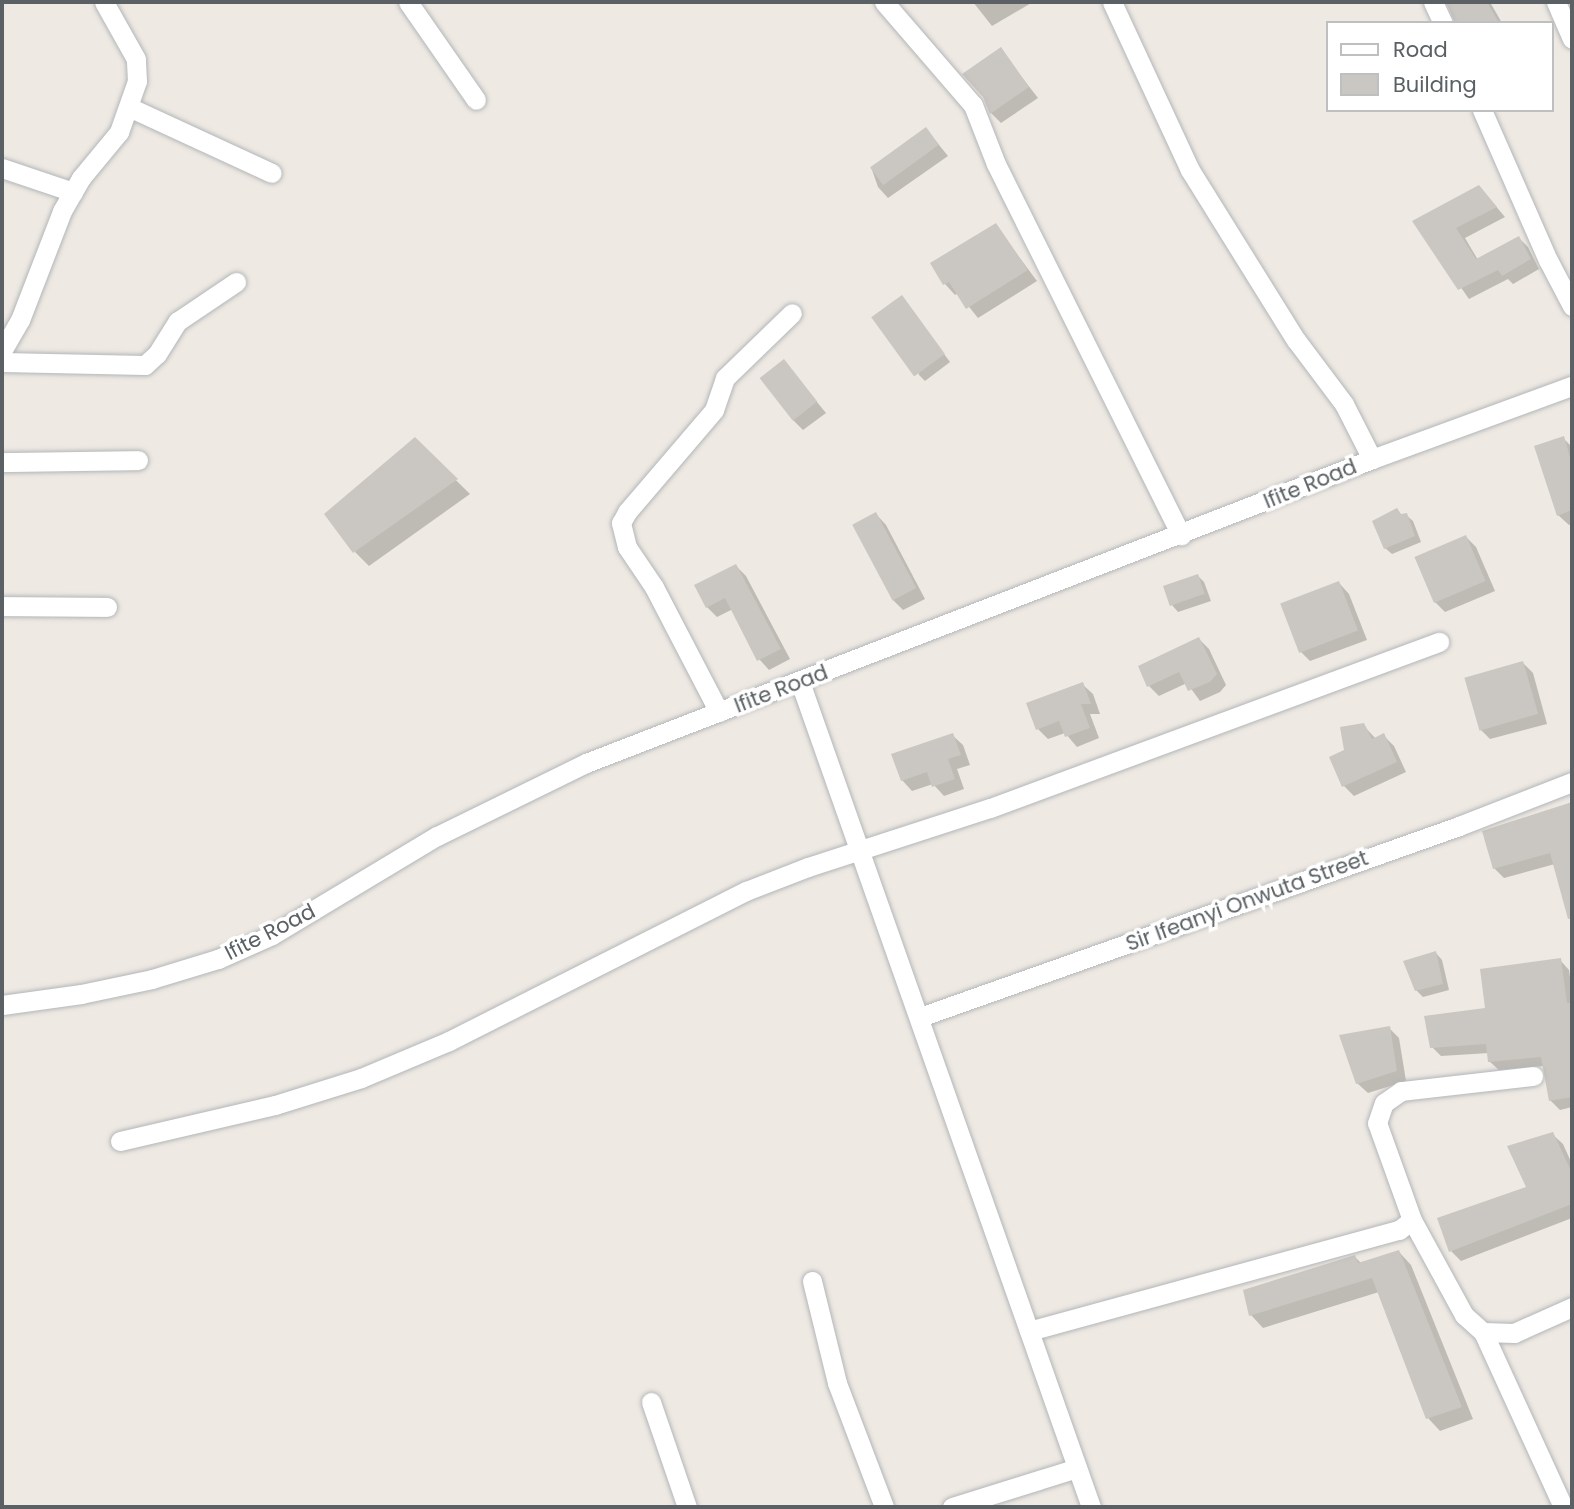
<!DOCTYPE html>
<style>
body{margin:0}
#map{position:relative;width:1574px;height:1509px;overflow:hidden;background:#eee9e2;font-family:Poppins,sans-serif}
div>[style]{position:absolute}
.shadow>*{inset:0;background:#0003}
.building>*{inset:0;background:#cac6c1;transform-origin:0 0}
.roads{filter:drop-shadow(0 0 2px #b3b6ba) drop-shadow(0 0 2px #b3b6ba)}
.minor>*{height:19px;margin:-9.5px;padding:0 9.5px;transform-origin:9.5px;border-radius:9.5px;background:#fff}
span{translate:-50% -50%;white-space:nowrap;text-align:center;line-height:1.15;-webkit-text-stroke:7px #fff;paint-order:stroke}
.street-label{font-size:21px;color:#5a6063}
.frame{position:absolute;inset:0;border:4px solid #5a6063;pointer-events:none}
.legend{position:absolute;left:1326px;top:21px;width:228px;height:91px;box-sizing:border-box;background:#fff;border:2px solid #bdbfc1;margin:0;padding:9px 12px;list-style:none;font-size:21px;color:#5a6063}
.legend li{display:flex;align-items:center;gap:14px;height:35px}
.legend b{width:35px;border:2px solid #bdbfc1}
</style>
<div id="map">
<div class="shadow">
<div style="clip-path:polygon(973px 2px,1033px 2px,992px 26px)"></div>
<div style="clip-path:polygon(1446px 2px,1490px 2px,1502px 23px,1456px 23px)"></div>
<div style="clip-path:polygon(1000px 49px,1038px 98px,1001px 123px,991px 113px)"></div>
<div style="clip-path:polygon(926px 129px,948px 156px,888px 198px,878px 187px,871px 167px)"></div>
<div style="clip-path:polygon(1488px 197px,1505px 217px,1465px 238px,1478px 260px,1519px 238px,1528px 247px,1539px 269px,1513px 284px,1508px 279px,1469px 299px,1415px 222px)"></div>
<div style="clip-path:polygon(996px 226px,1037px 281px,978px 318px,958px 293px,955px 295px,945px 284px,932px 263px)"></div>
<div style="clip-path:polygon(902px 298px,950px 362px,925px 381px,919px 375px)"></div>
<div style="clip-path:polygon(784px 362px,826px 413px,803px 430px,793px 420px)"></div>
<div style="clip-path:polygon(1563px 438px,1572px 447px,1572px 524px,1569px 525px,1558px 515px)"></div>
<div style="clip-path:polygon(415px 440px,470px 494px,369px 566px,355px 552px)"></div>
<div style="clip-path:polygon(876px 514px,886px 525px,925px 599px,903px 610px,893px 600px)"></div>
<div style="clip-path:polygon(1406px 515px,1413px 521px,1421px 542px,1392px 554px,1385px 548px)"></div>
<div style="clip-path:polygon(1466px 537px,1476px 547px,1495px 591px,1445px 612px,1435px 602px)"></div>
<div style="clip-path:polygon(736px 566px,746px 576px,790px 659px,769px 670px,759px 659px,733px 609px,717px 617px,707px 607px)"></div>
<div style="clip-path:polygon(1198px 576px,1204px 582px,1211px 601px,1178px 612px,1172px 605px,1165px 587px)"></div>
<div style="clip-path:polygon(1339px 583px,1349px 594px,1367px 640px,1310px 661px,1300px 651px)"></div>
<div style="clip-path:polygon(1199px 639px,1209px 649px,1226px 685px,1220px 692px,1200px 701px,1187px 683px,1159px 696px,1149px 686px)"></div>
<div style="clip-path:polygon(1523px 663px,1533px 673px,1547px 724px,1490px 739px,1480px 729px)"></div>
<div style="clip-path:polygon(1082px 684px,1093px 694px,1100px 714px,1090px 714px,1099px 738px,1077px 747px,1065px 733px,1048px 739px,1038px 729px)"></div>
<div style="clip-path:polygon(1363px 725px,1376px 739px,1383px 735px,1394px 746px,1406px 772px,1354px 796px,1344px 786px,1346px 751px)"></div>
<div style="clip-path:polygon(952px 735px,963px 745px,970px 765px,957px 769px,964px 789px,944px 796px,933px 784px,912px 791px,902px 780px)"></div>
<div style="clip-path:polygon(1572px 804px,1572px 905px,1563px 896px,1555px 864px,1504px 878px,1494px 868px,1484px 832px)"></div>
<div style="clip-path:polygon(1436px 953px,1442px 960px,1449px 990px,1423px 997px,1416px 990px)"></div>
<div style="clip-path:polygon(1560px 960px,1569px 970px,1572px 991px,1572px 1107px,1560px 1110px,1550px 1100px,1544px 1066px,1499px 1070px,1489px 1061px,1489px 1053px,1441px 1056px,1432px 1047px)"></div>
<div style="clip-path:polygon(1389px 1028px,1399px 1038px,1406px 1081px,1368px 1093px,1357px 1083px)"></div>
<div style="clip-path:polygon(1552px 1134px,1563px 1144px,1572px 1164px,1572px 1218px,1461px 1261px,1451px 1251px,1528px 1188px)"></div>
<div style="clip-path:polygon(1399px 1252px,1411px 1265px,1473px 1419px,1440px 1431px,1428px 1418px,1379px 1292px,1263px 1328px,1251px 1315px,1355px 1257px,1362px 1264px)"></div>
</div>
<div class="building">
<div style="clip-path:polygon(1446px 2px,1487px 2px,1499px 23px,1455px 23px)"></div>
<div style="clip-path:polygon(1001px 47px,1029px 87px,990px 114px,983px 97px,962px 74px)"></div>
<div style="left:926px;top:127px;width:22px;height:69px;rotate:54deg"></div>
<div style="clip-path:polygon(1479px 185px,1497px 207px,1456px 228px,1476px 259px,1519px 236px,1531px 259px,1502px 276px,1498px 270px,1458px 290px,1412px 221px)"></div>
<div style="clip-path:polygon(996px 223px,1028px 270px,966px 309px,949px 282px,943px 285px,930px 263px)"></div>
<div style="left:902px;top:295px;width:73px;height:38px;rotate:54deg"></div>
<div style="left:784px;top:359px;width:54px;height:31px;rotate:52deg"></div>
<div style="clip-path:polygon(1564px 436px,1572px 464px,1572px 510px,1557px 516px,1534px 446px)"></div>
<div style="clip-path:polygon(415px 437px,458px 479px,353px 553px,324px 514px)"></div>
<div style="clip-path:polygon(1397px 508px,1401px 514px,1407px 513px,1415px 536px,1384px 549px,1372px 521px)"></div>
<div style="left:876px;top:512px;width:86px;height:27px;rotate:62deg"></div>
<div style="left:1466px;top:535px;width:50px;height:56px;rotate:67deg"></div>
<div style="clip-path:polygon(736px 564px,781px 649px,757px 661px,725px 598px,706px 608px,694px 585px)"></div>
<div style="left:1198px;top:574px;width:21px;height:37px;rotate:71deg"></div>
<div style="left:1339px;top:581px;width:53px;height:63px;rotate:69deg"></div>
<div style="clip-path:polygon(1199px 637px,1217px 674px,1210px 682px,1188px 691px,1179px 672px,1147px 687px,1138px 666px)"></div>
<div style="left:1523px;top:661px;width:55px;height:61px;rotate:74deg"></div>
<div style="clip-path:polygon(1083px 682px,1091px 704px,1081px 704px,1090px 728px,1065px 737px,1059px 721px,1036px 730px,1026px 703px)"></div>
<div style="clip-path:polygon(1364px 723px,1372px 739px,1384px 733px,1397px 762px,1342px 787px,1329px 757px,1344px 750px,1340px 727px)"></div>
<div style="clip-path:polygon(953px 733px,961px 755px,948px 759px,955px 779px,932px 787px,927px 772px,901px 781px,891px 754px)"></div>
<div style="clip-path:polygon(1572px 802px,1572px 918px,1568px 919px,1550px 853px,1493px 869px,1482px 831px)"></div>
<div style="clip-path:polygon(1436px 951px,1443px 984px,1415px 991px,1403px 961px)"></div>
<div style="clip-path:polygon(1561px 958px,1567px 1003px,1572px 1003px,1572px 1097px,1549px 1101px,1541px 1057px,1488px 1062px,1486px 1044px,1430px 1048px,1424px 1016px,1485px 1008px,1480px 969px)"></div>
<div style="clip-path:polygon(1390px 1026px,1397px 1071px,1356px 1084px,1339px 1035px)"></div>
<div style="clip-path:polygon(1553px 1132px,1572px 1173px,1572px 1204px,1449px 1252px,1437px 1218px,1526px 1187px,1507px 1146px)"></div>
<div style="clip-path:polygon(1399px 1250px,1462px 1407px,1426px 1419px,1372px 1278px,1249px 1316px,1243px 1290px,1355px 1255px,1358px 1263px)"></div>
</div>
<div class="roads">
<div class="minor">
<div style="left:408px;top:2px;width:119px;rotate:55.2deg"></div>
<div style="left:884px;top:2px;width:136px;rotate:49.2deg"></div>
<div style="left:973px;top:105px;width:63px;rotate:68.7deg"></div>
<div style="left:996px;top:164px;width:415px;rotate:63.5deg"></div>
<div style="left:1112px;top:2px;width:185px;rotate:65.1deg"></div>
<div style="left:1190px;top:170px;width:200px;rotate:58.1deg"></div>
<div style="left:1296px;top:340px;width:80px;rotate:53.1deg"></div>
<div style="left:1344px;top:404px;width:62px;rotate:63deg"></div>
<div style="left:1433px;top:2px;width:23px;rotate:65deg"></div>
<div style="left:1556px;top:2px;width:40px;rotate:66.6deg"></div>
<div style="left:129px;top:107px;width:157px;rotate:24.8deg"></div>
<div style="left:1482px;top:110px;width:164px;rotate:66.3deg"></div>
<div style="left:1548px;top:260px;width:52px;rotate:62.4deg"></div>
<div style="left:2px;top:168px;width:75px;rotate:18.7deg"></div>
<div style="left:2px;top:351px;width:36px;rotate:-60deg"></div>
<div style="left:20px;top:320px;width:117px;rotate:-68.9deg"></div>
<div style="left:62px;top:211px;width:38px;rotate:-60deg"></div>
<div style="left:81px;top:178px;width:60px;rotate:-50.4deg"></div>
<div style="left:119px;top:132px;width:54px;rotate:-70.6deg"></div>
<div style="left:137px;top:81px;width:22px;rotate:-93deg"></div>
<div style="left:136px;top:59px;width:65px;rotate:-119.3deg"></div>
<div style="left:2px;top:362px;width:143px;rotate:1.2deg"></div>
<div style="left:145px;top:365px;width:16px;rotate:-43deg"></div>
<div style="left:157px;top:354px;width:39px;rotate:-58deg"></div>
<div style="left:178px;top:321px;width:70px;rotate:-33.9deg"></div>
<div style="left:2px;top:462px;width:136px;rotate:-0.8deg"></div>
<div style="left:2px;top:606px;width:105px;rotate:0.5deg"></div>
<div style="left:800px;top:682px;width:875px;rotate:70.57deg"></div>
<div style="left:719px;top:712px;width:141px;rotate:-117.5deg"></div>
<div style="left:654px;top:587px;width:48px;rotate:-124deg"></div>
<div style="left:627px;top:547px;width:25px;rotate:-104deg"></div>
<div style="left:621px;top:523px;width:13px;rotate:-61deg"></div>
<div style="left:627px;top:512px;width:134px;rotate:-49.5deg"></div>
<div style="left:714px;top:410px;width:34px;rotate:-71deg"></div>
<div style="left:725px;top:378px;width:93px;rotate:-44.1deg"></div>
<div style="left:2px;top:1005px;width:80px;rotate:-7.9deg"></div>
<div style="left:81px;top:994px;width:73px;rotate:-11.9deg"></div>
<div style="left:152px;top:979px;width:69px;rotate:-16.9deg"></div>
<div style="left:218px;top:959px;width:59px;rotate:-24deg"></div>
<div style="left:272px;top:935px;width:192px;rotate:-31deg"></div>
<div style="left:437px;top:836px;width:166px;rotate:-26.1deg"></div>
<div style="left:586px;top:763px;width:843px;rotate:-21.14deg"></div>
<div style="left:1372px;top:459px;width:213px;rotate:-20.1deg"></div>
<div style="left:920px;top:1017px;width:572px;rotate:-19.51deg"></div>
<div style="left:1459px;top:826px;width:121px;rotate:-21.3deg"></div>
<div style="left:120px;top:1141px;width:159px;rotate:-13.1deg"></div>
<div style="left:275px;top:1105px;width:90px;rotate:-17.4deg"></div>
<div style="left:361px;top:1078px;width:95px;rotate:-22.8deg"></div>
<div style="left:449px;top:1041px;width:333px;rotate:-26.8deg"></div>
<div style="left:746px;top:891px;width:66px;rotate:-21.2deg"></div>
<div style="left:808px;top:867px;width:191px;rotate:-18deg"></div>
<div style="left:990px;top:808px;width:479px;rotate:-20.3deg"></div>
<div style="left:1412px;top:1220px;width:108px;rotate:61.3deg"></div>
<div style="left:1464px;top:1315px;width:25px;rotate:42deg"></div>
<div style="left:1483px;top:1332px;width:31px;rotate:2deg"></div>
<div style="left:1514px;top:1333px;width:64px;rotate:-24.1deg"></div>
<div style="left:812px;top:1281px;width:105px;rotate:76.2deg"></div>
<div style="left:837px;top:1383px;width:133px;rotate:69.2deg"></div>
<div style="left:1029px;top:1331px;width:384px;rotate:-15.3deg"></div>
<div style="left:1399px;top:1230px;width:16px;rotate:-38deg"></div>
<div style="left:1412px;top:1220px;width:103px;rotate:-109.8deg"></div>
<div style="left:1377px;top:1123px;width:21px;rotate:-71deg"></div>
<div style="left:1384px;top:1103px;width:21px;rotate:-35deg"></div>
<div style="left:1401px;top:1091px;width:133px;rotate:-6.5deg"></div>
<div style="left:1483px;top:1332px;width:192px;rotate:65.4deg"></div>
<div style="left:651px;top:1402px;width:111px;rotate:71.1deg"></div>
<div style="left:952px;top:1507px;width:131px;rotate:-17.3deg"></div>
</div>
</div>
<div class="street-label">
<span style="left:1310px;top:484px;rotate:-22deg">Ifite Road</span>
<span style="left:781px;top:689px;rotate:-21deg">Ifite Road</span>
<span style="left:1247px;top:901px;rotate:-20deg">Sir Ifeanyi Onwuta Street</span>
<span style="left:270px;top:932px;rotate:-27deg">Ifite Road</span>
</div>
<div class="frame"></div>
<ul class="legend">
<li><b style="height:9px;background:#fff"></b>Road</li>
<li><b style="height:19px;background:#cac6c1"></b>Building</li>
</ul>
</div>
